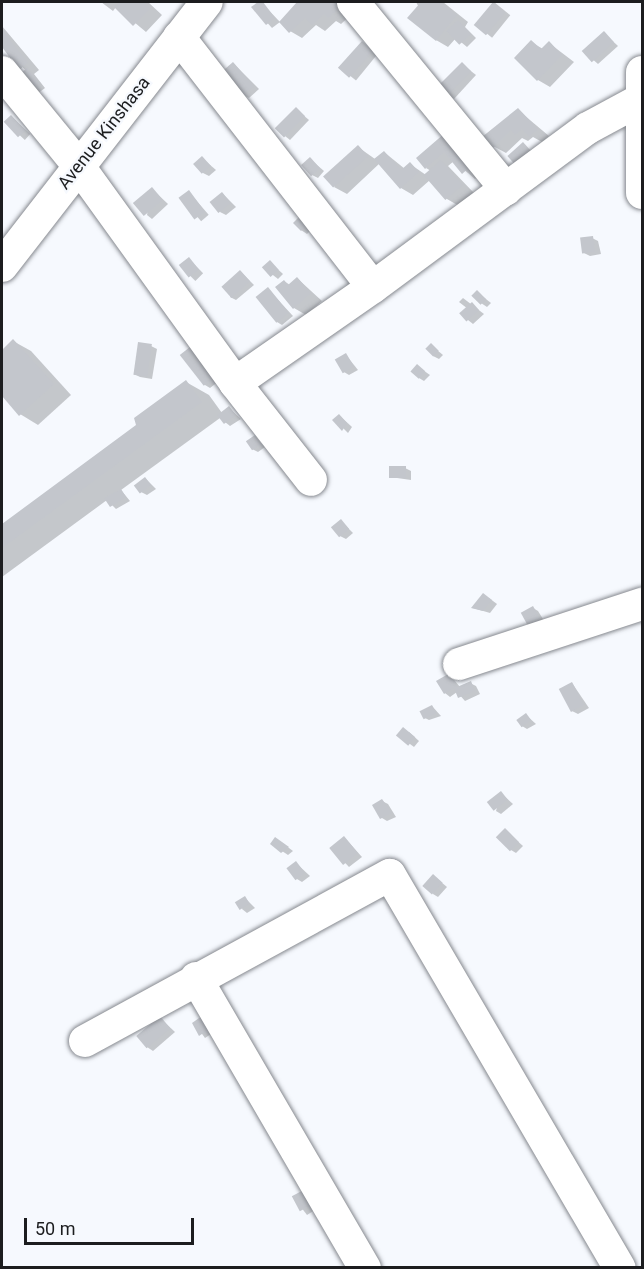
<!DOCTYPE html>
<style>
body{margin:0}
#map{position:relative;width:644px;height:1269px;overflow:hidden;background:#f6f9fe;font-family:Roboto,sans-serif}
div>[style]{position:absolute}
.shadow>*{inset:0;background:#0003;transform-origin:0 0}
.building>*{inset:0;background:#c3c6cc;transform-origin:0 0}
.roads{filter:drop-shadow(0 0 2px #86898f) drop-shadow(0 0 2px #86898f)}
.minor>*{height:32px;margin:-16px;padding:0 16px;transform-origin:16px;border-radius:16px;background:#fff}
span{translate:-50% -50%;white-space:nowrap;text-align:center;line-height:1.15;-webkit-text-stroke:4.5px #f6f9fe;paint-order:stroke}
.street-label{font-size:18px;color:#1c1d1f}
.frame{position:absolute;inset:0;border:3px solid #1c1d1f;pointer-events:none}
.scale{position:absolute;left:24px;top:1218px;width:170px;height:27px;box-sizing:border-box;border:3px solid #1c1d1f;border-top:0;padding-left:8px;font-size:18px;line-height:21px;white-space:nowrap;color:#1c1d1f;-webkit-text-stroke:4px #f6f9fe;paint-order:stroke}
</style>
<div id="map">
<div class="shadow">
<div style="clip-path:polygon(101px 2px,148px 2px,162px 15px,146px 32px,116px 7px,113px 11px)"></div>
<div style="clip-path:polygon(261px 2px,280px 22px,272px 28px,253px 7px)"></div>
<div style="clip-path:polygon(299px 2px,345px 2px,354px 12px,341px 24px,336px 21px,325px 31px,316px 25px,302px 38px,290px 31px)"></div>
<div style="clip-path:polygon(416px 2px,443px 2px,468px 22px,465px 27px,476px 38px,467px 47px,456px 38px,448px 47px,436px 40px)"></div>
<div style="left:494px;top:2px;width:21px;height:29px;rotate:39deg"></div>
<div style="clip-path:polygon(2px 26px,39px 70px,34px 74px,45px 88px,37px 94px,26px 71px,2px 45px)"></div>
<div style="clip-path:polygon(604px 33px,618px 46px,598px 64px,583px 51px)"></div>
<div style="clip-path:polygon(531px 42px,543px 49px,549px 43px,574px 62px,550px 87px,538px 80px)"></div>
<div style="left:362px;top:43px;width:19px;height:33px;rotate:39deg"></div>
<div style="clip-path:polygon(233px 63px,259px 89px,249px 98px,243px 95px)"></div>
<div style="clip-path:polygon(462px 64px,476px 75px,454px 99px,448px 96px)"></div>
<div style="clip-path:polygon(296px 109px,309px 120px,290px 140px,285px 136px)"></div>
<div style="clip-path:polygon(518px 110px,549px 136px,542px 142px,533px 137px,528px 141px,522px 138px,506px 153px,493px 146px)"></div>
<div style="left:12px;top:117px;width:25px;height:8px;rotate:43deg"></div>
<div style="clip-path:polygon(445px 134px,483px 172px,475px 179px,454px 161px,448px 166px,474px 193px,459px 206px,447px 199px,430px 180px,413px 195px,401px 188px,380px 163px,347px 194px,334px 187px,358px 147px,375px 159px,384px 152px,405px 169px,410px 164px,426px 175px,431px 171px,426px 168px)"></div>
<div style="clip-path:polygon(202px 158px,216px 170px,209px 176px,203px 173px)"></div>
<div style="clip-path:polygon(310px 159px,324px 171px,318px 178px,312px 175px)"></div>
<div style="clip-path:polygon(152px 189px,168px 204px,152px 219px,147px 215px)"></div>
<div style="left:189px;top:192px;width:30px;height:10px;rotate:49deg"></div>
<div style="clip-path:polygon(223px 194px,236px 207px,226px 215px,220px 212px)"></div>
<div style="clip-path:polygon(300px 218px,312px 229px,307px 234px,301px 230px)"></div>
<div style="clip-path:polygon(592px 238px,598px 241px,601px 254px,590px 256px,584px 253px)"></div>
<div style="left:189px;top:259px;width:20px;height:11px;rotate:45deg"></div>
<div style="clip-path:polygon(270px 262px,283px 274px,278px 279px,264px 268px)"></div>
<div style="clip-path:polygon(241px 272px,254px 285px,236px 300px,230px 297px)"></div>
<div style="clip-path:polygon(298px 279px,322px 301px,306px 315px,294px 308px,284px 281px,290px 285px)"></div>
<div style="clip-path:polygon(268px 289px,293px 316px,282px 325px,277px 322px)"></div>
<div style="clip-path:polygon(477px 292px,491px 303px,487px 307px,481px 303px)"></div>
<div style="clip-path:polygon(463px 298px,484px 314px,473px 324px,468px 320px,468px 309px,459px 302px)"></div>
<div style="clip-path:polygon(13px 341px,31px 351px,71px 395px,38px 425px,20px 414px,2px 394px,2px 352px)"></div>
<div style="clip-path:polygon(431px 345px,443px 355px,439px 359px,433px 356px)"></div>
<div style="clip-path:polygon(151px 346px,157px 349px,152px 379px,140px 377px,134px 374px)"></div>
<div style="clip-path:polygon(196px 352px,219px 381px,210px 388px,205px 385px)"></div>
<div style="clip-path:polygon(346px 355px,358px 370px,349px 375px,344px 372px)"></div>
<div style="clip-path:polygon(417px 366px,430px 375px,424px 381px,419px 378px)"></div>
<div style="clip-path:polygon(186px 382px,209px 395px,222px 413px,229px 408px,241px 419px,230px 426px,220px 418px,121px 490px,130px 501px,116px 509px,107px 500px,2px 577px,2px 525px,138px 426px)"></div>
<div style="clip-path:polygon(340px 416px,352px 427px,348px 433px,335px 420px)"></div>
<div style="clip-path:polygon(255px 437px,265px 447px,258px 452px,252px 449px)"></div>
<div style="clip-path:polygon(405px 468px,411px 471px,411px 480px,390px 477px)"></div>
<div style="clip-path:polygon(145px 478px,156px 489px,147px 495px,141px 492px)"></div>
<div style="clip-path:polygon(341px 521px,353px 533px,346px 539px,340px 536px)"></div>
<div style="clip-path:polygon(489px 598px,497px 604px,490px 613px,473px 608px)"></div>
<div style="clip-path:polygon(533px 608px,538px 611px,548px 627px,532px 630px)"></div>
<div style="clip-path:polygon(450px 675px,460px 687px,470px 683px,476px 686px,480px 694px,465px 701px,457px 692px,450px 697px,445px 693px)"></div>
<div style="clip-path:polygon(572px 683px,589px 708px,578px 714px,572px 711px)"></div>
<div style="clip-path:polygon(432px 706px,441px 716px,429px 720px,423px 717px)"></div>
<div style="clip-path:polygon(526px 715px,536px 724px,527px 729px,522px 726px)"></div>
<div style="clip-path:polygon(409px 732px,419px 741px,414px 747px,398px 735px)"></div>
<div style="clip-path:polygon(501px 793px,513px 804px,501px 814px,496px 811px)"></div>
<div style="clip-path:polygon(382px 801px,388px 804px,396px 817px,387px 821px,382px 818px)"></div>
<div style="clip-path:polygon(505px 830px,523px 846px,516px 853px,511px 850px)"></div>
<div style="clip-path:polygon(345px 838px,362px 857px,349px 867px,331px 848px)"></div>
<div style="clip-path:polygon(281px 842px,293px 851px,288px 855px,282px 851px)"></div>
<div style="clip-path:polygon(296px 863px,310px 876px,302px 882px,297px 879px)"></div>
<div style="clip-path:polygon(434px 876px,447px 887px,438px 897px,433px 894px)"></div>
<div style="clip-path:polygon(245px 898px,255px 908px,247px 913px,242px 909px)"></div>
<div style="clip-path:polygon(160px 1018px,175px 1032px,153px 1051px,147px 1047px)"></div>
<div style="clip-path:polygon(194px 1023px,214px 1032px,205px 1038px)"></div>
<div style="clip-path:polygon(294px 1198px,326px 1203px,307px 1215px)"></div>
</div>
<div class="building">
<div style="clip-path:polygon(120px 2px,145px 2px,151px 8px,133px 26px,114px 7px)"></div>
<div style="clip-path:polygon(258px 2px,263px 2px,275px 18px,266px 25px,251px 7px)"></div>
<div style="clip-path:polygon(297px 2px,341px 2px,343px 5px,328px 18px,324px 14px,312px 25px,305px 18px,289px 33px,279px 22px)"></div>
<div style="clip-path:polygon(421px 2px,441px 2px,457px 15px,436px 41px,407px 18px)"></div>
<div style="left:493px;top:2px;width:16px;height:30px;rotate:40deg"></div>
<div style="left:458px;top:20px;width:19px;height:16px;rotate:47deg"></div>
<div style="clip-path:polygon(2px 30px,28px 63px,19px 70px,2px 47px)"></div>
<div style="left:604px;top:31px;width:15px;height:30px;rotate:48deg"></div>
<div style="clip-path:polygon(531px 40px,541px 49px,549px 41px,562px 55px,537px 81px,514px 58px)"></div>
<div style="left:362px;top:41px;width:15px;height:36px;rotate:42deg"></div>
<div style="left:233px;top:62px;width:32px;height:16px;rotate:49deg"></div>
<div style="left:462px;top:62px;width:13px;height:35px;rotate:45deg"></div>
<div style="left:27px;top:68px;width:21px;height:13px;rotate:51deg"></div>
<div style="left:296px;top:107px;width:13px;height:30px;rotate:45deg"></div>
<div style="clip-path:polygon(518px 108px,538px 129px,529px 137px,522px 129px,515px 135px,511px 130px,493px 148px,482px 137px)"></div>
<div style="left:11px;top:115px;width:21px;height:10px;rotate:47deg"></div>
<div style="clip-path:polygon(445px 133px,472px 165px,462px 174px,444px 152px,425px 169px,416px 158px)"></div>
<div style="left:523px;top:142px;width:12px;height:21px;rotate:48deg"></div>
<div style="left:358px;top:145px;width:15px;height:47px;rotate:48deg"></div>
<div style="clip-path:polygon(384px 151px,401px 170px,410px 162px,419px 172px,400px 189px,374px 159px)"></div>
<div style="left:202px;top:156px;width:13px;height:12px;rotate:48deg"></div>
<div style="left:310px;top:157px;width:15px;height:12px;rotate:48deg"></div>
<div style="left:441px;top:160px;width:33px;height:23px;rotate:49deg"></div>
<div style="left:152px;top:187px;width:17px;height:25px;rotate:50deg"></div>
<div style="left:189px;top:190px;width:27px;height:13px;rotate:54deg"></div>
<div style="left:222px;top:192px;width:14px;height:16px;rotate:51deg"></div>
<div style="clip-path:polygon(300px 216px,307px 225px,301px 231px,293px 223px)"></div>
<div style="left:593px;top:236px;width:16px;height:13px;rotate:83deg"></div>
<div style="left:189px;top:257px;width:16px;height:13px;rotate:52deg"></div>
<div style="left:270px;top:260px;width:13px;height:11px;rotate:48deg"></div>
<div style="left:240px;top:270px;width:15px;height:25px;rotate:48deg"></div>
<div style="clip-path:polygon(297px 277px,311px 293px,293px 309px,275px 287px,284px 280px,288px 285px)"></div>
<div style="left:268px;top:287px;width:33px;height:16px;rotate:51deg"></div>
<div style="left:477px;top:290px;width:13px;height:8px;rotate:45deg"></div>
<div style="left:472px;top:302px;width:11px;height:17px;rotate:49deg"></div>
<div style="clip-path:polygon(13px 339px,54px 384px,19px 416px,2px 396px,2px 350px)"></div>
<div style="left:138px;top:342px;width:14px;height:33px;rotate:8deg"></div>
<div style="left:431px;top:343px;width:11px;height:8px;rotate:45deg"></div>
<div style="left:190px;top:347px;width:39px;height:13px;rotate:52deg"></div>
<div style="left:346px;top:353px;width:16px;height:13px;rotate:60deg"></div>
<div style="left:417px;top:364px;width:11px;height:10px;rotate:41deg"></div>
<div style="clip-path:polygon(186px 380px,202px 402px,2px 548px,2px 524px,136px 425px,134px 418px)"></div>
<div style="left:229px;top:406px;width:11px;height:15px;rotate:52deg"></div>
<div style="clip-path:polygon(339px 414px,347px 423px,342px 431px,332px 420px)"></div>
<div style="left:255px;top:435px;width:11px;height:11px;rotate:56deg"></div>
<div style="left:389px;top:466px;width:17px;height:12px"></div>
<div style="left:145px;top:477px;width:10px;height:14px;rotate:53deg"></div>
<div style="clip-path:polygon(121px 489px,126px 497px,110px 507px,104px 498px)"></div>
<div style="left:341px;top:519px;width:13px;height:13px;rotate:51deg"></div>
<div style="clip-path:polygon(483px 593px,492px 600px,483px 611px,471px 608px)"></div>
<div style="left:533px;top:606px;width:21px;height:14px;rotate:61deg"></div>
<div style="clip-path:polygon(450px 673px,457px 687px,471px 681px,475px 691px,458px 698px,454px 688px,444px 694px,436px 681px)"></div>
<div style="left:572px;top:682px;width:26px;height:15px;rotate:62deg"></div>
<div style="left:432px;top:705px;width:9px;height:14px;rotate:63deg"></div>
<div style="left:526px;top:713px;width:9px;height:12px;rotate:54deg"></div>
<div style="left:403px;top:727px;width:16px;height:11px;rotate:40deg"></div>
<div style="left:501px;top:791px;width:11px;height:18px;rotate:52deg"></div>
<div style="clip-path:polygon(382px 799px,392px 813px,380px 819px,372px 805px)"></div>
<div style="left:505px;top:828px;width:20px;height:13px;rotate:45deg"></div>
<div style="left:344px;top:836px;width:22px;height:19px;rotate:51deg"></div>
<div style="clip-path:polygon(275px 837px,289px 847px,281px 853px,270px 844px)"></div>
<div style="left:296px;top:861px;width:15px;height:12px;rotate:53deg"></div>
<div style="left:433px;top:874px;width:13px;height:16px;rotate:42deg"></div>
<div style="left:245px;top:896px;width:9px;height:12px;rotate:58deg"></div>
<div style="left:160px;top:1016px;width:16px;height:31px;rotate:50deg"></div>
<div style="clip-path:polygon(202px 1016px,209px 1029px,199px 1036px,192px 1023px)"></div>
<div style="left:313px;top:1185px;width:17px;height:24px;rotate:62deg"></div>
</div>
<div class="roads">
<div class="minor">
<div style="left:353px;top:2px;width:242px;rotate:50.7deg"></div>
<div style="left:179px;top:37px;width:316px;rotate:52.2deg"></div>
<div style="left:2px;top:72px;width:120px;rotate:50.7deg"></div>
<div style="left:78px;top:165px;width:269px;rotate:54.2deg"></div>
<div style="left:235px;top:383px;width:123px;rotate:51.9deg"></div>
<div style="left:642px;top:72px;width:121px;rotate:90deg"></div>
<div style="left:2px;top:266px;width:334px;rotate:-52.2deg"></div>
<div style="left:235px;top:383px;width:168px;rotate:-34.8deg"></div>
<div style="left:373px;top:287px;width:267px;rotate:-36.5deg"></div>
<div style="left:588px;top:128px;width:59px;rotate:-28.3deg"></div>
<div style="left:459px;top:664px;width:193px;rotate:-18.2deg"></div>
<div style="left:196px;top:978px;width:336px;rotate:59.8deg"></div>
<div style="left:85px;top:1041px;width:347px;rotate:-28.6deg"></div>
<div style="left:390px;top:875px;width:455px;rotate:59.7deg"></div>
</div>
</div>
<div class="street-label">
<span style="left:104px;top:133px;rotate:-52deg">Avenue Kinshasa</span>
</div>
<div class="frame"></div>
<div class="scale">50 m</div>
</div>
